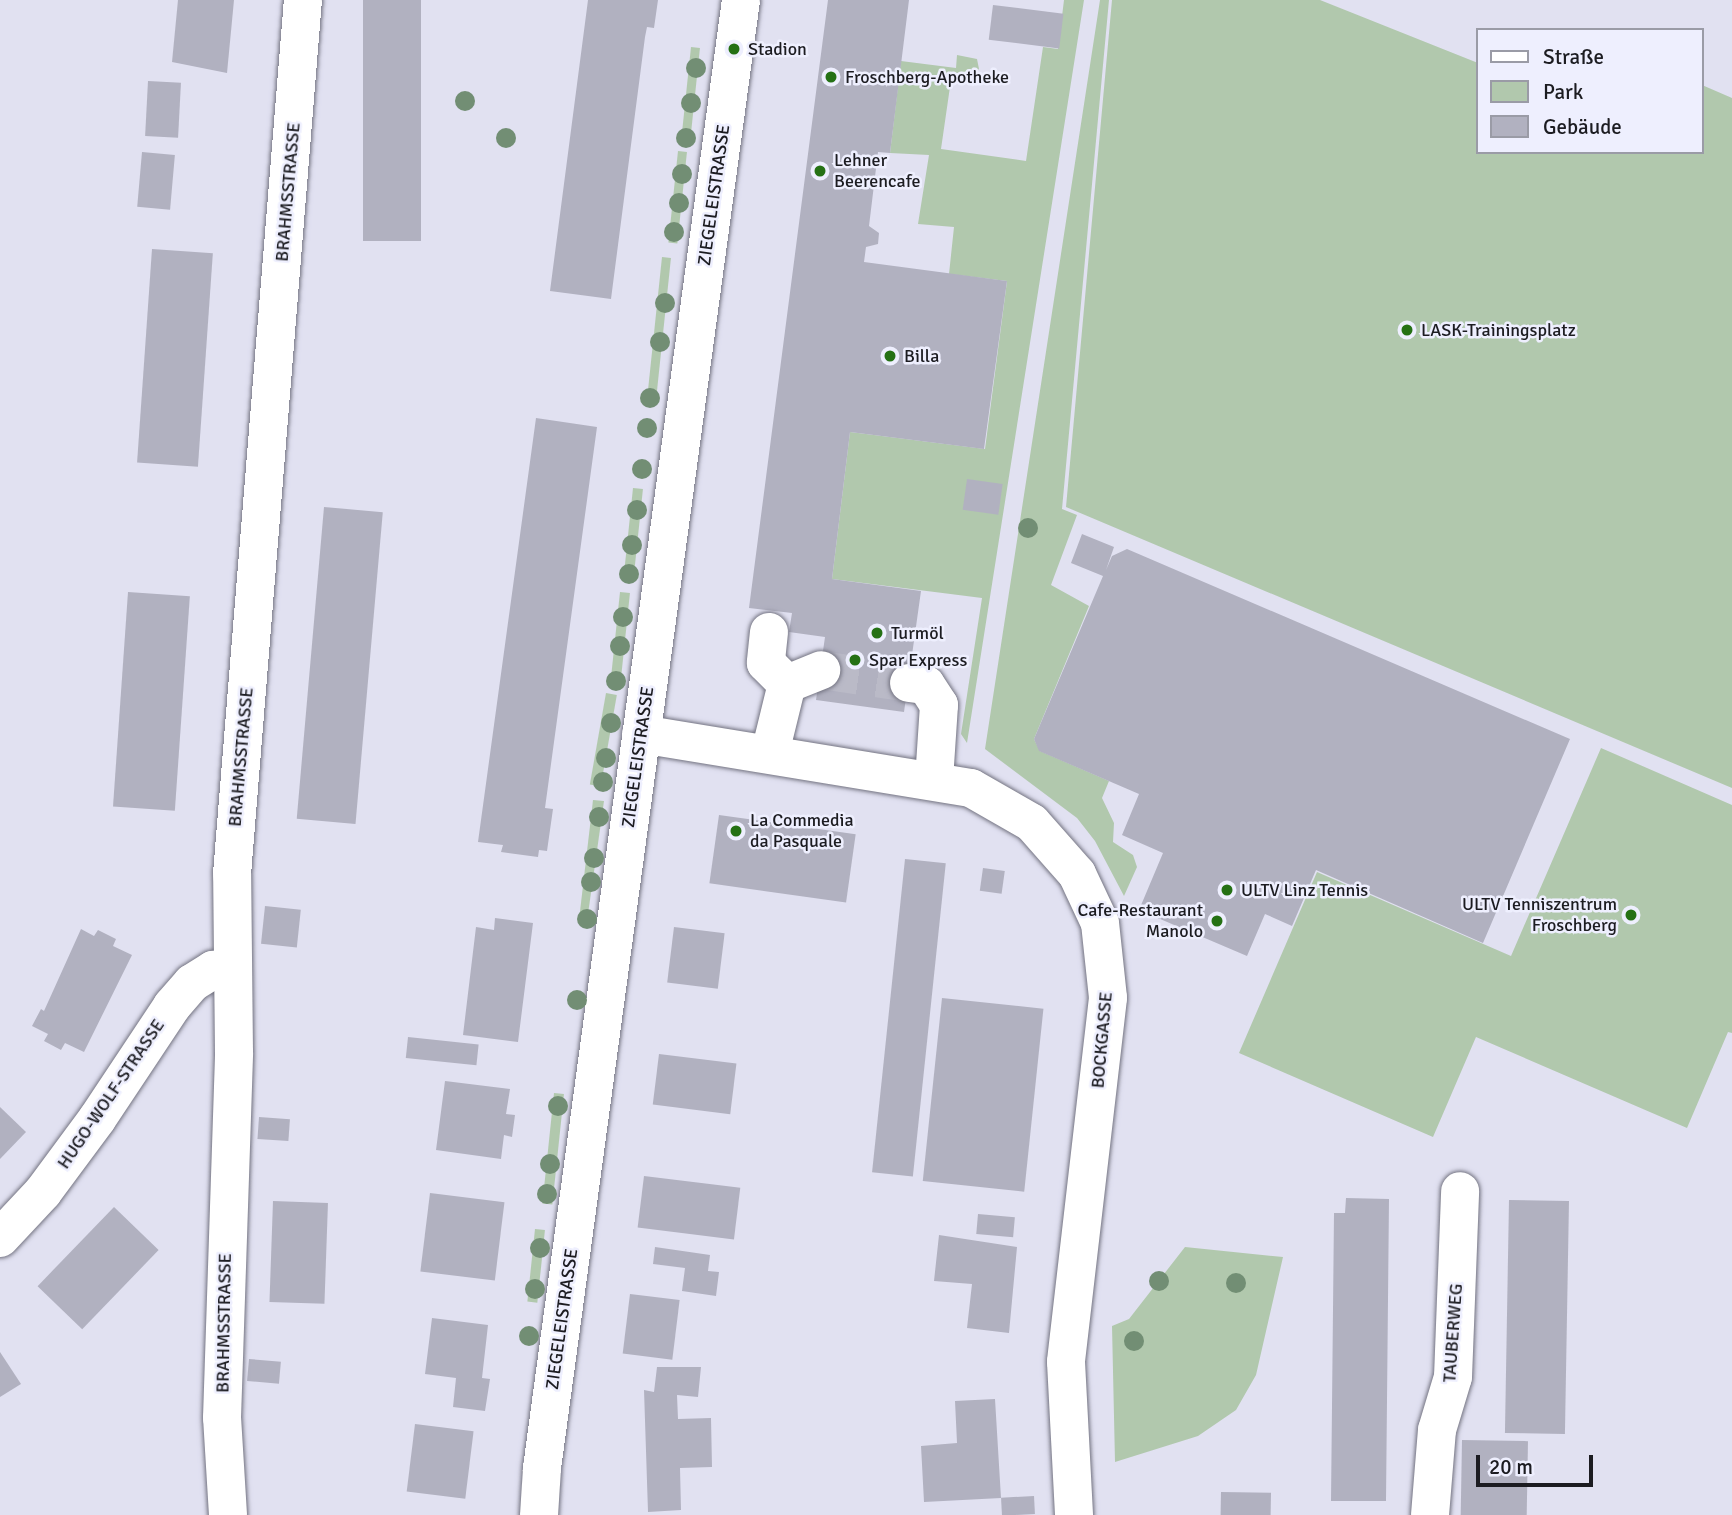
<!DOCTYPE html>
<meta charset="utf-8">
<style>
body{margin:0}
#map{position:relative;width:1732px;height:1515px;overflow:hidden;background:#e1e1f1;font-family:Signika,sans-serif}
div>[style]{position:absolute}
.green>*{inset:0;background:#b1c8ad;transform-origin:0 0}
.building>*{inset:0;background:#b1b1c0;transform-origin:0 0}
.minor-tunnel>*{height:38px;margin-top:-19px;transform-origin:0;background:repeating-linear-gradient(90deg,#babac7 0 38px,transparent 0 57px)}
.roads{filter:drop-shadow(0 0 2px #737381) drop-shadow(0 0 2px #737381)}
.minor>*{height:38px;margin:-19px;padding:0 19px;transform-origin:19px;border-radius:19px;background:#fff}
.trees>*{width:20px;height:20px;margin:-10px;border-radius:50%;background:#728e74}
.dots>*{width:19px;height:19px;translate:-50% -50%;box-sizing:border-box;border:4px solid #eeeffe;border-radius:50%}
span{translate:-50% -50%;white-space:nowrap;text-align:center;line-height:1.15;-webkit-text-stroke:5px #eeeffe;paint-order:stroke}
.poi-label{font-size:18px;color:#1c1c21}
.left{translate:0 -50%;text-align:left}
.right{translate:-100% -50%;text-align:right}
.street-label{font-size:18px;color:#1c1c21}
.legend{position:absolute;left:1476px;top:28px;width:228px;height:126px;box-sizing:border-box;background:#eeeffe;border:2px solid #9a9ba6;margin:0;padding:9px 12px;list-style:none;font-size:21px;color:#1c1c21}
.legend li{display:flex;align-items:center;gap:14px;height:35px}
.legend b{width:35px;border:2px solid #9a9ba6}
.scale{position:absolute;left:1476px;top:1455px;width:117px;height:32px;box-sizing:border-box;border:4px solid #1c1c21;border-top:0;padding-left:9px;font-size:21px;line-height:24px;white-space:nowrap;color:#1c1c21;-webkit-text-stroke:5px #eeeffe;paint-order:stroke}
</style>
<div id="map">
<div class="green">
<div style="clip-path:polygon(1064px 0,1084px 0,967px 743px,961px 734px,982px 598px,832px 579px,850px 432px,985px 449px,1007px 281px,949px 274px,954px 227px,918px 224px,929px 155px,890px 153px,901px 61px,956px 68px,957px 55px,977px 59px,979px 69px,974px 73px,952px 73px,941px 149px,1026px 161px,1043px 47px,1058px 49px)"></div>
<div style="clip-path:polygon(1100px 0,1109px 0,1062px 509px,1077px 515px,1051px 585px,1089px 606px,1034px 739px,1040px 751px,1109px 781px,1102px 798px,1114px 823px,1113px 842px,1133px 855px,1137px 867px,1124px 896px,1095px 841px,1077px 818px,985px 749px)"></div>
<div style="clip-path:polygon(1112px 0,1320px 0,1478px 63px,1478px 152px,1702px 152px,1702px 85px,1732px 98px,1732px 788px,1066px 507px)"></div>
<div style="left:691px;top:47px;width:9px;height:92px;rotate:6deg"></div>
<div style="left:678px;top:151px;width:9px;height:92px;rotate:6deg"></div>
<div style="left:662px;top:257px;width:9px;height:147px;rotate:6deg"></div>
<div style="left:633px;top:488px;width:10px;height:93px;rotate:6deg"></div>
<div style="left:620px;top:592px;width:10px;height:93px;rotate:6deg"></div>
<div style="left:606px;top:693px;width:11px;height:93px;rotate:10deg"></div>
<div style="clip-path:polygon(1601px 748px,1732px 805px,1732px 1033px,1728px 1032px,1687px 1128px,1476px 1037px,1433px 1137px,1239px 1053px,1317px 872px,1511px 956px)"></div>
<div style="clip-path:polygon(593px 800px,604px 801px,587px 921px,579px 920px)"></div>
<div style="left:554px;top:1093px;width:10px;height:111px;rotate:6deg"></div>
<div style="left:535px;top:1229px;width:10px;height:73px;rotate:6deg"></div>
<div style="clip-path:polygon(1185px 1247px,1283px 1257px,1256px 1375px,1236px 1410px,1198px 1436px,1115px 1462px,1112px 1326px,1129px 1319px)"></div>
</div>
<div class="building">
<div style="clip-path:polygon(178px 0,234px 0,227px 73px,172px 62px)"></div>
<div style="left:363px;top:0;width:58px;height:241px"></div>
<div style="clip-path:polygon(588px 0,658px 0,654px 28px,647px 27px,645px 37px,611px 299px,550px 291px)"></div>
<div style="clip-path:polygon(828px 0,909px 0,890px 153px,878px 152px,869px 226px,879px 233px,878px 244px,866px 247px,864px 262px,1007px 281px,984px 449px,850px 432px,832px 579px,921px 591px,904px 712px,816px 700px,825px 637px,789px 632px,792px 613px,749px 608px)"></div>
<div style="left:993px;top:5px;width:71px;height:35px;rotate:7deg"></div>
<div style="left:148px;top:81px;width:33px;height:55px;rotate:3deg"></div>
<div style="left:142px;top:152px;width:33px;height:55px;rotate:5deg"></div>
<div style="left:152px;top:249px;width:61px;height:214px;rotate:4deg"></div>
<div style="clip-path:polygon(536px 418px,597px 427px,545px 808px,553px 809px,547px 851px,539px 850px,538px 857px,501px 852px,503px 845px,478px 842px)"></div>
<div style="left:967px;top:479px;width:36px;height:31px;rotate:8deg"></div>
<div style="left:324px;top:507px;width:59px;height:313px;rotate:5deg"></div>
<div style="clip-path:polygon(1082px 534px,1114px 547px,1106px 570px,1112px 556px,1127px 549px,1570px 739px,1483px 943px,1316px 870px,1292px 926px,1265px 914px,1247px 956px,1139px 910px,1163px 853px,1122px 835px,1139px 794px,1039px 751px,1034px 739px,1103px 576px,1071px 563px)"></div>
<div style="left:128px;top:592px;width:62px;height:215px;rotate:4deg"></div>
<div style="left:719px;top:815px;width:138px;height:69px;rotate:8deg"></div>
<div style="left:905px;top:859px;width:41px;height:315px;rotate:6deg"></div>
<div style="left:983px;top:868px;width:22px;height:23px;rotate:8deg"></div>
<div style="left:265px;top:906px;width:36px;height:38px;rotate:6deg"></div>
<div style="clip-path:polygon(495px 918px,533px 923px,518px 1042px,463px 1035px,476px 927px,494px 930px)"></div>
<div style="left:674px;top:927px;width:51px;height:56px;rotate:7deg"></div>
<div style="clip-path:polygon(81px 929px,94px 936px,98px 930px,116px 939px,113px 946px,132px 955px,84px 1052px,65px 1043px,61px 1050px,44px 1041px,48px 1034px,32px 1026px,41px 1009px,44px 1011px)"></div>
<div style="left:942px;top:998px;width:102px;height:184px;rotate:6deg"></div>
<div style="left:408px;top:1037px;width:71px;height:21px;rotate:6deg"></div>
<div style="left:659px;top:1054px;width:78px;height:51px;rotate:7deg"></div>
<div style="clip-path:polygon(445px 1081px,510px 1089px,506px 1114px,515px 1115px,512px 1137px,504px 1135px,501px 1159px,436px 1150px)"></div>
<div style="clip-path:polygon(0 1107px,26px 1132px,0 1159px)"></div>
<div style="left:259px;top:1117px;width:31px;height:22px;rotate:4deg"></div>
<div style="left:644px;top:1176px;width:97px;height:52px;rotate:7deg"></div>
<div style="left:430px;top:1193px;width:75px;height:79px;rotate:7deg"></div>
<div style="clip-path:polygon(1346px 1198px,1389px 1199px,1386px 1501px,1331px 1501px,1334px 1213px,1345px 1213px)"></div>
<div style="left:1509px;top:1200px;width:60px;height:233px;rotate:1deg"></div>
<div style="left:273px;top:1201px;width:55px;height:101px;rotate:2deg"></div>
<div style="left:114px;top:1207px;width:62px;height:110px;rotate:44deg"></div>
<div style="left:978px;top:1214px;width:37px;height:20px;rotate:5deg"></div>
<div style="clip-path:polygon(939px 1235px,1017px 1247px,1009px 1333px,967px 1328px,972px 1284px,934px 1281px)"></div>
<div style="clip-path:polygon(655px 1247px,710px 1255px,708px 1271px,719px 1272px,716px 1296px,682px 1291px,685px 1268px,653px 1264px)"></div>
<div style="left:630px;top:1294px;width:50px;height:60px;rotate:7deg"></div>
<div style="clip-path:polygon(432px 1318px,488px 1325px,482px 1378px,490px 1379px,485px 1411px,453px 1407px,456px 1378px,425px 1374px)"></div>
<div style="clip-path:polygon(0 1352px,21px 1384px,0 1397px)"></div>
<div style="left:249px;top:1359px;width:32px;height:22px;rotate:5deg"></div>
<div style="clip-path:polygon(657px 1367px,701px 1367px,698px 1397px,677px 1395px,678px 1419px,711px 1418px,712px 1467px,680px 1468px,681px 1510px,648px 1512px,644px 1390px,654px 1392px)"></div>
<div style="clip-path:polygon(995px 1399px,1001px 1498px,924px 1502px,921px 1446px,957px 1443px,955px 1401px)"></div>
<div style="left:415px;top:1424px;width:59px;height:68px;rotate:7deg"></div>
<div style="left:1462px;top:1440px;width:66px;height:75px;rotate:1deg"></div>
<div style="left:1221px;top:1492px;width:50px;height:23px;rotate:1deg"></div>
<div style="left:1034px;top:1496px;width:18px;height:33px;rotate:87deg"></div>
</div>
<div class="minor-tunnel">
<div style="left:821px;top:670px;width:89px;rotate:8.4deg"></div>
</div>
<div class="roads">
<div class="minor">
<div style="left:769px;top:632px;width:31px;rotate:96deg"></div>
<div style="left:766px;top:663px;width:30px;rotate:45deg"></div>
<div style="left:909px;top:683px;width:17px;rotate:7deg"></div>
<div style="left:926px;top:685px;width:24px;rotate:57deg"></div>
<div style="left:939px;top:705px;width:75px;rotate:93.8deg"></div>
<div style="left:641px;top:734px;width:334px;rotate:9.3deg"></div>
<div style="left:971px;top:788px;width:70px;rotate:29.8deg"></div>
<div style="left:1032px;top:823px;width:68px;rotate:48.6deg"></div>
<div style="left:1077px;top:874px;width:54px;rotate:64.9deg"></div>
<div style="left:1100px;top:923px;width:75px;rotate:83.9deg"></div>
<div style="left:1108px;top:998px;width:366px;rotate:96.6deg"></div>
<div style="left:1066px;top:1362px;width:153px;rotate:87deg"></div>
<div style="left:770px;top:753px;width:71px;rotate:-76.2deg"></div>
<div style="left:787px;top:684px;width:37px;rotate:-22deg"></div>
<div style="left:0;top:1238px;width:63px;rotate:-46.9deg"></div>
<div style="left:43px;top:1192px;width:91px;rotate:-53.5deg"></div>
<div style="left:97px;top:1119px;width:136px;rotate:-56.4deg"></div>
<div style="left:172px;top:1006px;width:30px;rotate:-49deg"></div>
<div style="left:192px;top:983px;width:25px;rotate:-32deg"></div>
<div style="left:213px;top:970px;width:19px;rotate:-3deg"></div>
<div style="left:228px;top:1515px;width:97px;rotate:-93.5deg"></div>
<div style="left:222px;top:1418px;width:365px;rotate:-88.1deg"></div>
<div style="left:234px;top:1053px;width:179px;rotate:-90.6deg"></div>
<div style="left:232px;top:874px;width:877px;rotate:-85.36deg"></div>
<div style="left:539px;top:1515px;width:47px;rotate:-86.3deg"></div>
<div style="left:542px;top:1468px;width:1481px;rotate:-82.28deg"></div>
<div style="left:1430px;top:1515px;width:85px;rotate:-85.3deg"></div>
<div style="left:1437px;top:1430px;width:55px;rotate:-73.2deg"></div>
<div style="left:1453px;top:1377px;width:186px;rotate:-87.8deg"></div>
</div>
</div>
<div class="trees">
<div style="left:696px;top:68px"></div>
<div style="left:465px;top:101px"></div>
<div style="left:691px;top:103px"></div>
<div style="left:506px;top:138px"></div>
<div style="left:686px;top:138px"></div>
<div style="left:682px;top:174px"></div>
<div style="left:679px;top:203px"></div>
<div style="left:674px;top:232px"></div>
<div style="left:665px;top:303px"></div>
<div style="left:660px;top:342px"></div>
<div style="left:650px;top:398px"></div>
<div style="left:647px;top:428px"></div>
<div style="left:642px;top:469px"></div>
<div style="left:637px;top:510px"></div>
<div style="left:1028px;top:528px"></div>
<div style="left:632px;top:545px"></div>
<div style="left:629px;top:574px"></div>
<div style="left:623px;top:617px"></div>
<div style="left:620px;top:646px"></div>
<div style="left:616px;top:681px"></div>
<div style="left:611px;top:723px"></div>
<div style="left:606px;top:758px"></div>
<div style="left:603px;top:782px"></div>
<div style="left:599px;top:817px"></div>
<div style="left:594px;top:858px"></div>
<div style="left:591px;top:882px"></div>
<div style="left:587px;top:919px"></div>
<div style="left:577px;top:1000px"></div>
<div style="left:558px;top:1106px"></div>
<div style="left:550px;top:1164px"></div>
<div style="left:547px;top:1194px"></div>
<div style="left:540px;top:1248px"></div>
<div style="left:1159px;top:1281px"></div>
<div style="left:1236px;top:1283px"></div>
<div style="left:535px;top:1289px"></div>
<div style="left:529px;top:1336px"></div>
<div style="left:1134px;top:1341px"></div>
</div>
<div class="dots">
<div style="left:734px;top:49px;background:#257115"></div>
<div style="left:831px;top:77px;background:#257115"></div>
<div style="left:820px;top:171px;background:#257115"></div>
<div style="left:1407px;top:330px;background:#257115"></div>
<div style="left:890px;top:356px;background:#257115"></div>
<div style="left:877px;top:633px;background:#257115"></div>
<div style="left:855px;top:660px;background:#257115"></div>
<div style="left:736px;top:831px;background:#257115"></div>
<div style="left:1227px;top:890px;background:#257115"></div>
<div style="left:1631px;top:915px;background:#257115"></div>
<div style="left:1217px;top:921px;background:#257115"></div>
</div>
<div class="poi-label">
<span class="left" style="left:748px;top:49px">Stadion</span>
<span class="left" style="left:845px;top:77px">Froschberg-Apotheke</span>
<span class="left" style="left:834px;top:171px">Lehner<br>Beerencafe</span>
<span class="left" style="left:1421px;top:330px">LASK-Trainingsplatz</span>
<span class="left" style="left:904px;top:356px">Billa</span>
<span class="left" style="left:891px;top:633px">Turmöl</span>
<span class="left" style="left:869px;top:660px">Spar Express</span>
<span class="left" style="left:750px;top:831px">La Commedia<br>da Pasquale</span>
<span class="left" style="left:1241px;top:890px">ULTV Linz Tennis</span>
<span class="right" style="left:1617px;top:915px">ULTV Tenniszentrum<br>Froschberg</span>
<span class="right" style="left:1203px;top:921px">Cafe-Restaurant<br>Manolo</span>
</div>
<div class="street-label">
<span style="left:288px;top:192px;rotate:-85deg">BRAHMSSTRASSE</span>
<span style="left:714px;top:195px;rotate:-82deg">ZIEGELEISTRASSE</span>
<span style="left:241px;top:757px;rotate:-85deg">BRAHMSSTRASSE</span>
<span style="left:638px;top:757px;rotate:-82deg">ZIEGELEISTRASSE</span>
<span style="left:1102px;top:1040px;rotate:-85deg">BOCKGASSE</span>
<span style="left:111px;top:1094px;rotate:-56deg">HUGO-WOLF-STRASSE</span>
<span style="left:562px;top:1319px;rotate:-82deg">ZIEGELEISTRASSE</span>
<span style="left:224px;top:1323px;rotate:-89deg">BRAHMSSTRASSE</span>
<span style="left:1453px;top:1333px;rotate:-86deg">TAUBERWEG</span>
</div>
<ul class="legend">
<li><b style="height:9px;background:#fff"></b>Straße</li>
<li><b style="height:19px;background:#b1c8ad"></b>Park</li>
<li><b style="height:19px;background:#b1b1c0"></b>Gebäude</li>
</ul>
<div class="scale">20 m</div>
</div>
